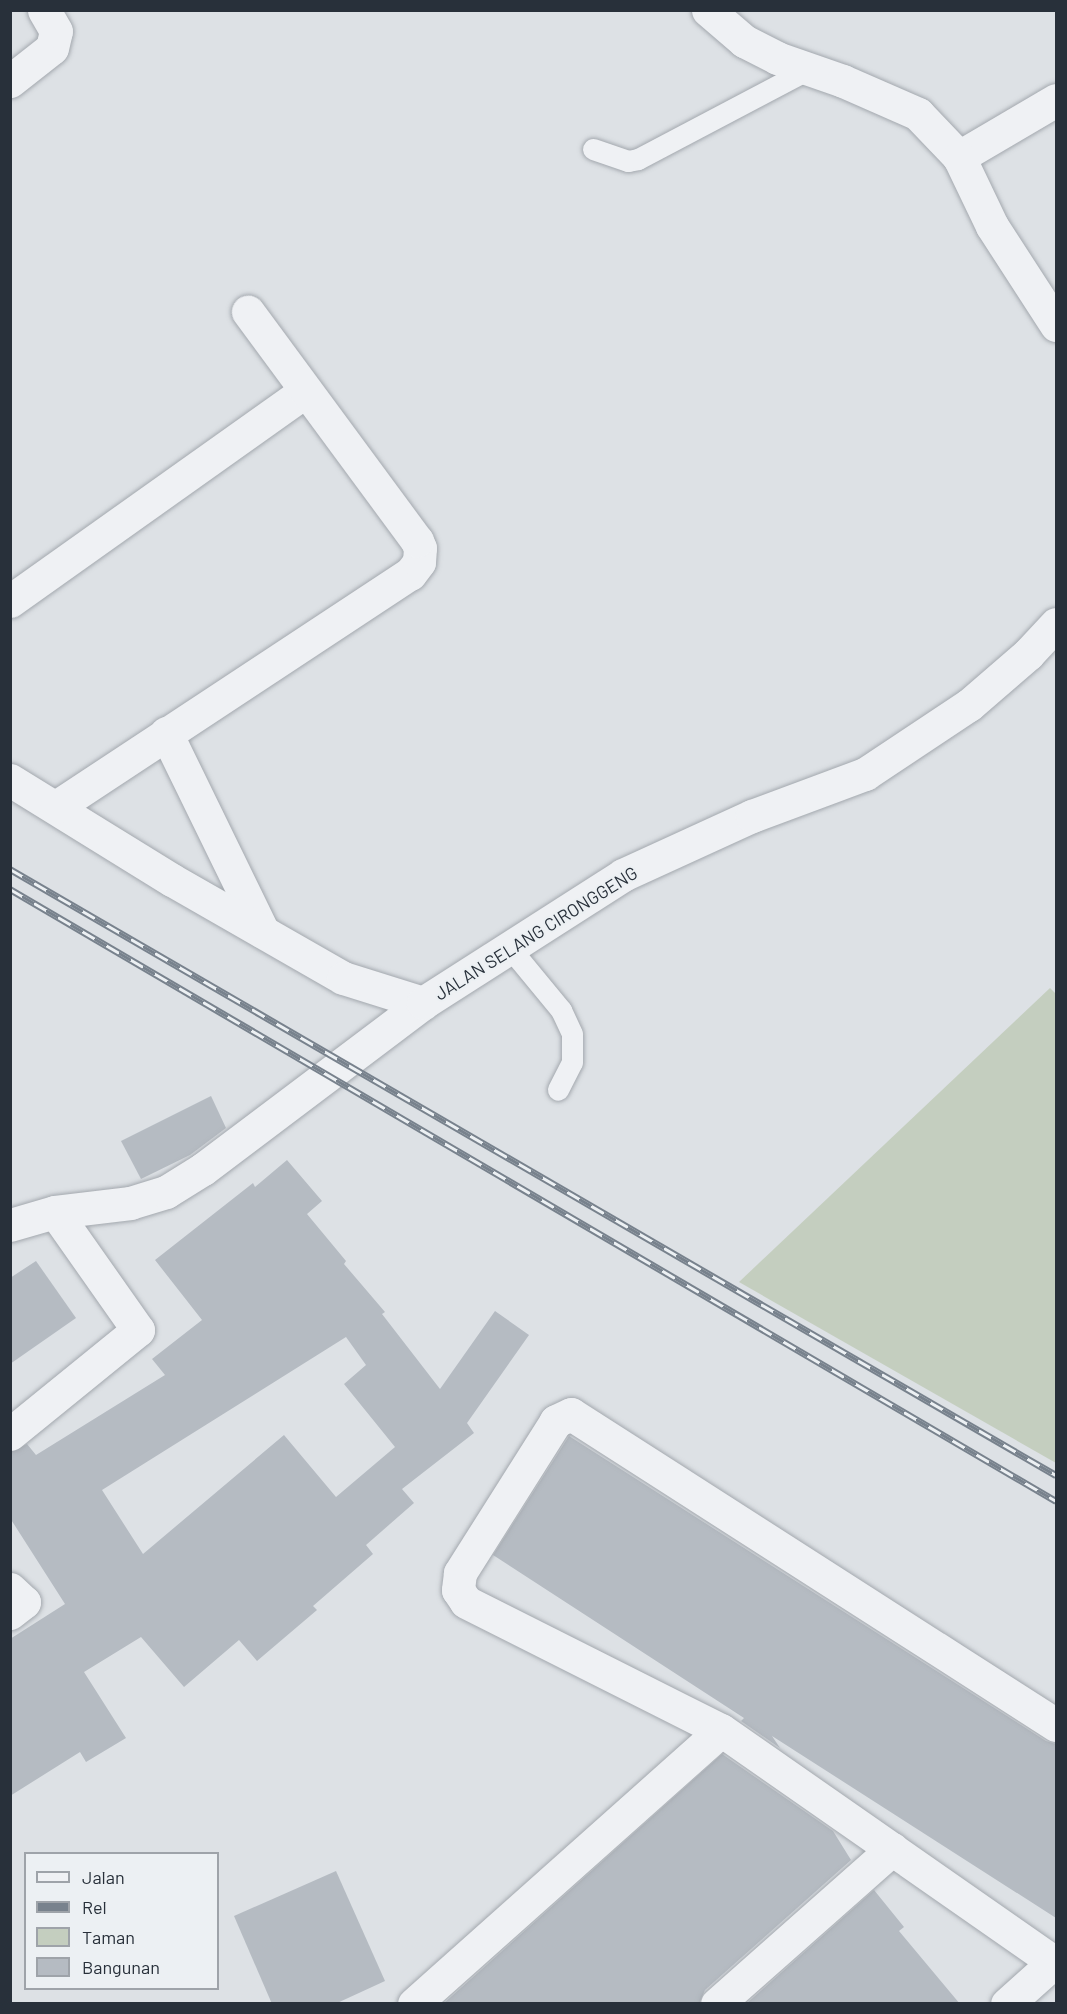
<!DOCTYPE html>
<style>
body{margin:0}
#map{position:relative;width:1067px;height:2014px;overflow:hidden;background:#dde1e5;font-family:Barlow,sans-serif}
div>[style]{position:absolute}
.green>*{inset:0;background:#c4cebf}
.building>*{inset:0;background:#b5bbc2}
.roads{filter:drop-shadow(0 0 2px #a3a8ae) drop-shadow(0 0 2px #a3a8ae)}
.service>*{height:21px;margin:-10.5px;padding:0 10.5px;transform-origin:10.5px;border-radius:10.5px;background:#eff1f4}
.minor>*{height:33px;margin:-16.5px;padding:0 16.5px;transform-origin:16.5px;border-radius:16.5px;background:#eff1f4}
.tertiary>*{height:33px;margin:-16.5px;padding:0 16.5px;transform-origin:16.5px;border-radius:16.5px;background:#eff1f4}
.rail>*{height:7px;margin-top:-3.5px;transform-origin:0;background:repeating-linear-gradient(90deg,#ecf0f3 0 14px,#78828d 0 28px);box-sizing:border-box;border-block:2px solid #78828d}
span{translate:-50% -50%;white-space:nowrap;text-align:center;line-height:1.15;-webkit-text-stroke:4.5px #ecf0f3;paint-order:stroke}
.street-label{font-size:18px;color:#28303a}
.frame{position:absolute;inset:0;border:12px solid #28303a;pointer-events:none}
.legend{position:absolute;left:24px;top:1852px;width:195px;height:138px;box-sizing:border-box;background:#ecf0f3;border:2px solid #9ea3a9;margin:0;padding:8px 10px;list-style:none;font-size:18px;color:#28303a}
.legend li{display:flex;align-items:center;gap:12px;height:30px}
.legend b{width:30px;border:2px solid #9ea3a9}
</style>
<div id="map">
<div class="green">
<div style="clip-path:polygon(1050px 988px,1056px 994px,1056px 1463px,739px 1282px)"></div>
</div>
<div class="building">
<div style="clip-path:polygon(211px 1096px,226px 1128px,190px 1155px,141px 1179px,121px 1141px)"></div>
<div style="clip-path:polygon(evenodd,287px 1160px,322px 1201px,307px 1214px,346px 1261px,344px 1264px,385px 1312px,382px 1314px,440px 1389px,495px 1311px,529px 1335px,467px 1423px,474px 1433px,402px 1489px,414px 1503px,366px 1545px,373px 1554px,313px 1606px,317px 1610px,257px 1661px,239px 1640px,184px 1687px,141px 1637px,84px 1672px,126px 1738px,86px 1762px,80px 1752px,10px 1796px,10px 1639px,65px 1604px,10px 1518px,10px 1452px,27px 1444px,36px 1455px,165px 1375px,152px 1359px,202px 1320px,155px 1260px,253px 1183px,255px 1187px,287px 1160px,346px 1337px,366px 1365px,344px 1384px,395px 1447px,336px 1497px,284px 1435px,143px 1554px,102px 1490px,346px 1337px)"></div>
<div style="clip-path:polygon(36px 1261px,76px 1318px,10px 1364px,10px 1278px)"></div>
<div style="clip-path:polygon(569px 1436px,1046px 1741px,1056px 1744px,1056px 1918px,772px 1736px,780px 1748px,741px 1721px,744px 1718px,493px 1555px)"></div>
<div style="clip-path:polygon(722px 1754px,833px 1831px,851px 1860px,705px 1990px,699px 2004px,443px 2004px)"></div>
<div style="clip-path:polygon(336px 1871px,385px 1981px,335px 2004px,272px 2004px,234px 1916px)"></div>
<div style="clip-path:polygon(874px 1890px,904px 1927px,899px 1931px,960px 2004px,746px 2004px)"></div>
</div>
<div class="roads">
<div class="service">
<div style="left:593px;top:149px;width:37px;rotate:19deg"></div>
<div style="left:628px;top:161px;width:10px;rotate:-11deg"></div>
<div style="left:638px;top:159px;width:193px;rotate:-27.8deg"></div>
<div style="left:509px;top:947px;width:82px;rotate:50.5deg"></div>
<div style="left:561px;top:1010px;width:26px;rotate:65deg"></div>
<div style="left:572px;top:1034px;width:28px;rotate:90deg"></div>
<div style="left:572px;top:1062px;width:31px;rotate:117deg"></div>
</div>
<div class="minor">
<div style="left:708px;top:10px;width:48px;rotate:40.7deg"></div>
<div style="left:744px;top:41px;width:37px;rotate:27deg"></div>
<div style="left:777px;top:58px;width:70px;rotate:19.2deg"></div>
<div style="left:843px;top:81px;width:82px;rotate:23.7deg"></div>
<div style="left:918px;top:114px;width:59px;rotate:46.4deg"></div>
<div style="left:10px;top:81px;width:53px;rotate:-38.2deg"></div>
<div style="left:52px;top:48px;width:17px;rotate:-77deg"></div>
<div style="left:56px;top:31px;width:24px;rotate:-120deg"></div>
<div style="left:10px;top:601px;width:362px;rotate:-35.4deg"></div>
<div style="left:166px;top:733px;width:221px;rotate:64deg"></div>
<div style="left:10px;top:780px;width:190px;rotate:31.7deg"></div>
<div style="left:172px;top:880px;width:197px;rotate:29.8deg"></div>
<div style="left:343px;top:978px;width:84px;rotate:17.4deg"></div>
<div style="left:56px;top:807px;width:424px;rotate:-33.4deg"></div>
<div style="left:410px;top:574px;width:15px;rotate:-53deg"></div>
<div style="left:419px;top:562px;width:14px;rotate:-86deg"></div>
<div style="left:420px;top:548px;width:8px;rotate:-113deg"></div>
<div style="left:417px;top:541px;width:285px;rotate:-126.4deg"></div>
<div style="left:10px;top:1434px;width:165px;rotate:-39.1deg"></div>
<div style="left:138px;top:1330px;width:144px;rotate:-125.1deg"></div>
<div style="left:10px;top:1589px;width:19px;rotate:43deg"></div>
<div style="left:24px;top:1602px;width:18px;rotate:142deg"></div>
<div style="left:1056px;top:1725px;width:576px;rotate:-147.33deg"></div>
<div style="left:571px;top:1414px;width:17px;rotate:155deg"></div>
<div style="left:556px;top:1421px;width:180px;rotate:122.3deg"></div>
<div style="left:460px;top:1573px;width:17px;rotate:97deg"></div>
<div style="left:458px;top:1590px;width:14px;rotate:56deg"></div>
<div style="left:466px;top:1602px;width:285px;rotate:26.7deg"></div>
<div style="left:721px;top:1730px;width:409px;rotate:34.9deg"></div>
<div style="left:414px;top:2004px;width:411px;rotate:-41.7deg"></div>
<div style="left:717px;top:2004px;width:234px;rotate:-41.5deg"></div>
<div style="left:1007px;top:2004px;width:63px;rotate:-41.8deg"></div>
</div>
<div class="tertiary">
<div style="left:1056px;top:100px;width:113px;rotate:149.6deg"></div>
<div style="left:959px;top:157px;width:76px;rotate:64.4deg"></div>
<div style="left:992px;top:226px;width:118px;rotate:57.1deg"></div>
<div style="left:10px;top:1225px;width:47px;rotate:-16.1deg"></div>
<div style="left:55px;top:1212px;width:76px;rotate:-6.8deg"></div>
<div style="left:130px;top:1203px;width:38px;rotate:-17deg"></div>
<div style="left:166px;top:1192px;width:44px;rotate:-31.9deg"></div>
<div style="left:203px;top:1169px;width:276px;rotate:-37deg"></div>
<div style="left:423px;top:1003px;width:237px;rotate:-32.6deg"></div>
<div style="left:623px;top:875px;width:142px;rotate:-24.6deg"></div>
<div style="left:752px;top:816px;width:121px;rotate:-20.4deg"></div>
<div style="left:865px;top:774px;width:125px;rotate:-33.6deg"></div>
<div style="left:969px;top:705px;width:78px;rotate:-40.8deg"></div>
<div style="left:1028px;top:654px;width:41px;rotate:-47deg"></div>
</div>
</div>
<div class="rail">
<div style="left:10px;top:869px;width:1209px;rotate:30.09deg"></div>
<div style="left:10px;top:889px;width:1212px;rotate:30.33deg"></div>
</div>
<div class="street-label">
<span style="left:536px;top:933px;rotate:-32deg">JALAN SELANG CIRONGGENG</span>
</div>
<div class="frame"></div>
<ul class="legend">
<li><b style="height:8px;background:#eff1f4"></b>Jalan</li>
<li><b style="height:8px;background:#78828d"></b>Rel</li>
<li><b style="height:16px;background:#c4cebf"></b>Taman</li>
<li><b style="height:16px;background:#b5bbc2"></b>Bangunan</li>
</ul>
</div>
